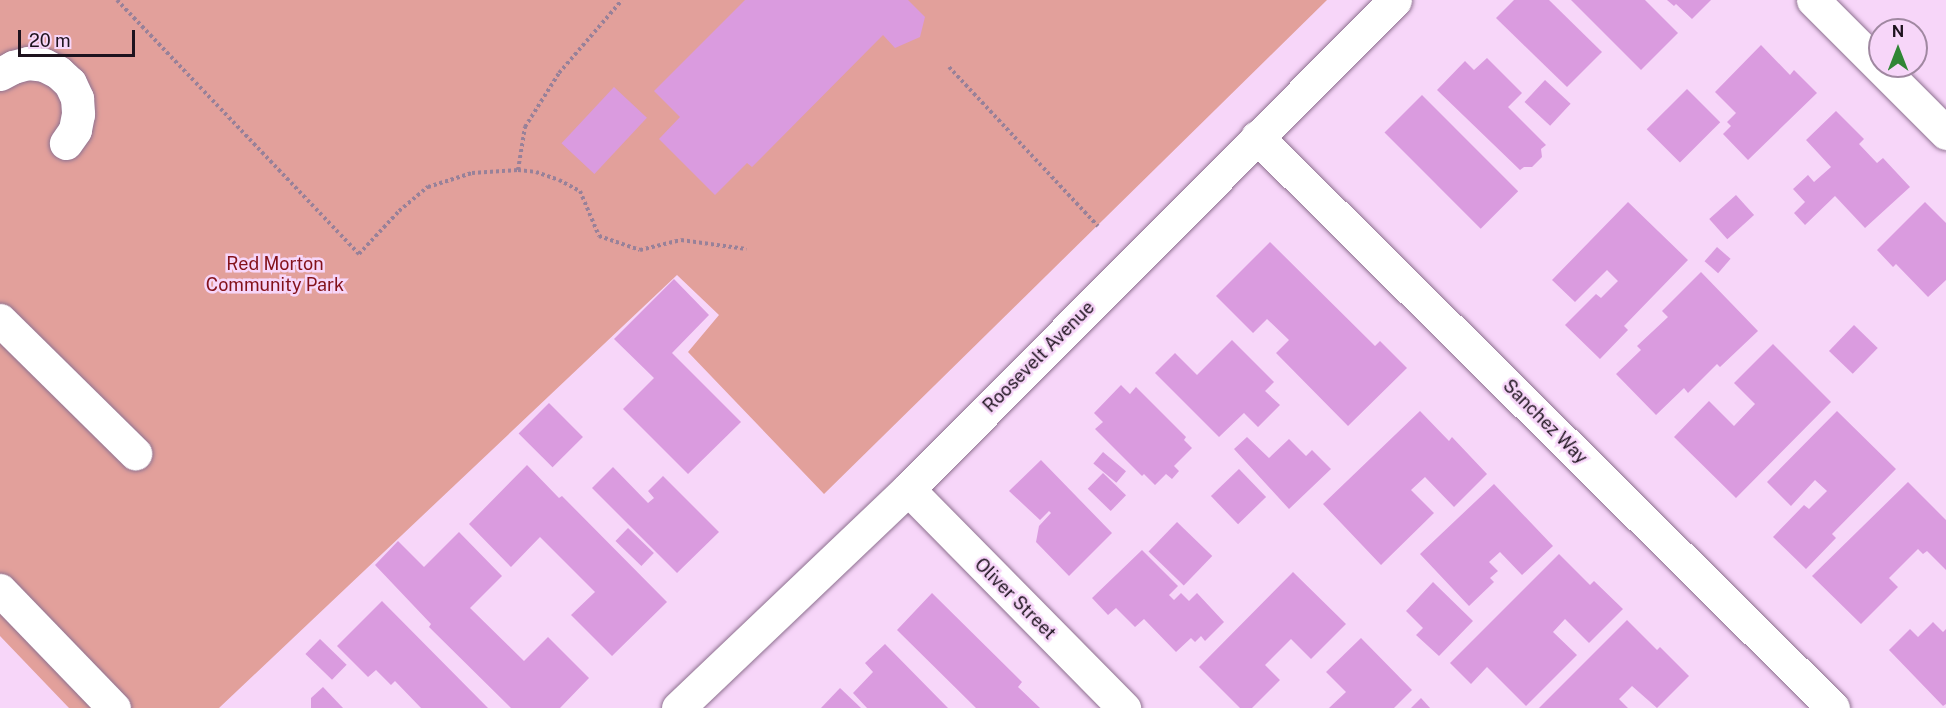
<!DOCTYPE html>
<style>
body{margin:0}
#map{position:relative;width:1946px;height:708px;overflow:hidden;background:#f7d6f9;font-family:"Public Sans",sans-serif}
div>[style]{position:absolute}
.green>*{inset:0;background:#e2a09b}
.building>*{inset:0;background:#da9bdf;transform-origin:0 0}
.path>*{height:4px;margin-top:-2px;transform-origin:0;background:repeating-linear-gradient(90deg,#988199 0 3px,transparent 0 6px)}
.roads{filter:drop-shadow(0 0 2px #8e7190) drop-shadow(0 0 2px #8e7190)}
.minor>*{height:33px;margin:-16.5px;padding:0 16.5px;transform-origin:16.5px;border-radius:16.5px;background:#fff}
span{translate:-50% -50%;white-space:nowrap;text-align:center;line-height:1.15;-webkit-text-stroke:5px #f7d6f9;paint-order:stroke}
.park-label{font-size:18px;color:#83111a}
.street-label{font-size:18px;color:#1e131e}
.north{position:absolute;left:1868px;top:18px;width:60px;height:60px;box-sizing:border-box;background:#f7d6f9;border:2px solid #a088a1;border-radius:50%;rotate:0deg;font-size:16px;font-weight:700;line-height:24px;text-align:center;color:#1e131e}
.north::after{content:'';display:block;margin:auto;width:21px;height:27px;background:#308635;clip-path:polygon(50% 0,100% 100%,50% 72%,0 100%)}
.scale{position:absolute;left:18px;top:30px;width:117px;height:27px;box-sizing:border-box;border:3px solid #1e131e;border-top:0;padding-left:8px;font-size:18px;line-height:21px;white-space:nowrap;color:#1e131e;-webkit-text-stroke:4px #f7d6f9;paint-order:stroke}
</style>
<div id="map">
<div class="green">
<div style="clip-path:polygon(0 0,1327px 0,824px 494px,688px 352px,719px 315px,677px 275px,219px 708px,69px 708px,0 636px)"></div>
</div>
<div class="building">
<div style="clip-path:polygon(745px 0,908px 0,925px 17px,920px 37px,895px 48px,883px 35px,752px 167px,747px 163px,715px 195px,659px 139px,680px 117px,654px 91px)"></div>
<div style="clip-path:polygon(1514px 0,1549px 0,1602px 52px,1567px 87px,1496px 18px)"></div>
<div style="clip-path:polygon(1571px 0,1645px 0,1678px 33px,1641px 70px)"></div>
<div style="clip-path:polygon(1667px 0,1711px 0,1692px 19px,1676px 4px,1674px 6px)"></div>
<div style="clip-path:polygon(1761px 45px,1790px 75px,1794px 70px,1817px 93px,1748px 160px,1723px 134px,1731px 126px,1727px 122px,1736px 113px,1715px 92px)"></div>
<div style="clip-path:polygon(1487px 58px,1522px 93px,1508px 107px,1546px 145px,1541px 149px,1542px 157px,1532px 167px,1524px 167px,1520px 170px,1437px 90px,1465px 61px,1474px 70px)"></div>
<div style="left:1545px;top:80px;width:35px;height:30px;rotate:43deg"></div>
<div style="left:614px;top:87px;width:45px;height:77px;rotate:43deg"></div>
<div style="left:1687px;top:89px;width:47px;height:57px;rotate:45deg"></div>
<div style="left:1422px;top:95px;width:136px;height:53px;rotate:45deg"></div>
<div style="clip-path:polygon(1836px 111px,1864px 139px,1859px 144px,1877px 163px,1883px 158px,1910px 187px,1865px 228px,1835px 196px,1805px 225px,1794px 213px,1805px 202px,1793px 189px,1808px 175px,1814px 182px,1831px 167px,1806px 140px)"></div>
<div style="left:1736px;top:195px;width:27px;height:36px;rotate:48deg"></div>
<div style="clip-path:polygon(1628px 202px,1688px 260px,1624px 326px,1628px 330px,1600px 359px,1565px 325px,1596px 294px,1601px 298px,1618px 281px,1607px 270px,1575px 302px,1552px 280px)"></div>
<div style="clip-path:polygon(1925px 202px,1946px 223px,1946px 280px,1928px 297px,1896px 264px,1893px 267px,1877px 250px)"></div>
<div style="clip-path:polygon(1270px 242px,1375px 346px,1380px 341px,1407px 368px,1348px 426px,1276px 353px,1289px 340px,1267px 319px,1253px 333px,1216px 296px)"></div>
<div style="left:1717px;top:247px;width:18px;height:19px;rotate:41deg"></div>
<div style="clip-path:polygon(1701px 272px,1758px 331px,1720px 367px,1717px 364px,1688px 393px,1684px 388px,1656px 415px,1616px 374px,1641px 350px,1637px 346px,1668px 317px,1662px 311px)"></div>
<div style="clip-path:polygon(674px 279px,709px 315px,672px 353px,741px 422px,688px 474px,623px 409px,654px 378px,614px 339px)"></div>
<div style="left:1854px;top:325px;width:33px;height:36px;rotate:44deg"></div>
<div style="clip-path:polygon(1232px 340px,1274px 382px,1265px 391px,1280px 405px,1258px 427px,1244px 413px,1219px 437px,1155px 373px,1175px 353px,1197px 375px)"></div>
<div style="clip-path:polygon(1773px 344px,1831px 402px,1736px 498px,1674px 437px,1709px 401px,1734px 426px,1755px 404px,1734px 383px)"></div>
<div style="clip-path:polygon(1121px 385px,1130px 394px,1136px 387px,1186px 437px,1184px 440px,1192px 448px,1174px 466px,1179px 471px,1172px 479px,1166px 474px,1155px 485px,1144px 474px,1142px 476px,1095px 429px,1103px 422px,1094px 413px)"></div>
<div style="left:549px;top:403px;width:48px;height:43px;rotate:45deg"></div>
<div style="clip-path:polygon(1420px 411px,1449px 441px,1452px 437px,1487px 474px,1454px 507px,1425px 477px,1411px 490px,1434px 513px,1381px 565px,1323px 504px)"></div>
<div style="clip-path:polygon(1837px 411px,1896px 469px,1832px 534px,1836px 538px,1806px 569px,1773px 537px,1804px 505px,1809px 509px,1827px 491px,1815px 480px,1791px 506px,1767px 482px)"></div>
<div style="clip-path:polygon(1247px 437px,1269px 458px,1289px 439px,1306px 456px,1312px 450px,1331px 469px,1289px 509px,1234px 449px)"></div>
<div style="left:1103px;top:452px;width:30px;height:15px;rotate:40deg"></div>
<div style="clip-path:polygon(1041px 460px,1112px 533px,1069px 576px,1036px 542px,1039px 526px,1051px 513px,1049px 511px,1040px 520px,1009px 491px)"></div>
<div style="clip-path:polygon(527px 465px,559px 498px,562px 496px,667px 602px,612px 656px,571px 615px,595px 592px,540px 537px,511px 567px,469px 524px)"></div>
<div style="clip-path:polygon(613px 467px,648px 503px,654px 498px,648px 491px,663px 476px,719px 532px,677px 573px,592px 488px)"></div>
<div style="left:1239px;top:469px;width:39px;height:39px;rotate:46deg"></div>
<div style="left:1103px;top:473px;width:32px;height:22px;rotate:44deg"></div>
<div style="clip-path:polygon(1908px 482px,1946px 520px,1946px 570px,1927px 551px,1923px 554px,1918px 549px,1889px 578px,1898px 587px,1861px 624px,1812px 576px)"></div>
<div style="clip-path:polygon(1494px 484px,1553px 546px,1522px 575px,1500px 552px,1489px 562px,1498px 571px,1490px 578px,1494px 582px,1469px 606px,1420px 554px)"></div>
<div style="left:1177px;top:522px;width:49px;height:41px;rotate:44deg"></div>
<div style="left:628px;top:528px;width:36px;height:18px;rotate:44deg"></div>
<div style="clip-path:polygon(459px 532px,502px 576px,470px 608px,524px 661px,548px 637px,589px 678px,560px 708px,511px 708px,429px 627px,431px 624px,375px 565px,398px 541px,424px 567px)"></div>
<div style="clip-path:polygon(1142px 550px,1178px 586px,1169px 595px,1174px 600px,1181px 593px,1189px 601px,1197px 593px,1224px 622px,1205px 641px,1201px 636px,1195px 642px,1191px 638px,1176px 652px,1144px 619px,1135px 627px,1116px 608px,1108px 615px,1092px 598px)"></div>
<div style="clip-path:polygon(1559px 554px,1590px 585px,1594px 581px,1623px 609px,1589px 643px,1565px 619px,1553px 632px,1577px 655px,1526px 706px,1487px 667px,1471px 684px,1450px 663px)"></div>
<div style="clip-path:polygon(1293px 572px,1346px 624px,1311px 659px,1291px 639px,1265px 665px,1280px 680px,1252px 708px,1240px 708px,1199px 667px)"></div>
<div style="clip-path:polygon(1433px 582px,1473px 621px,1439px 656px,1416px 635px,1423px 628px,1406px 611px)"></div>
<div style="clip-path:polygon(932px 593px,1022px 682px,1018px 687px,1040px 708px,976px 708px,897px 630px)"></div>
<div style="clip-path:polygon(382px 601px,488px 708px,421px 708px,395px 681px,391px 685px,376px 670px,368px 677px,337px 646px)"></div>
<div style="clip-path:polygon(1627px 620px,1657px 650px,1660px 647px,1689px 676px,1657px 708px,1632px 686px,1619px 699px,1628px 708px,1539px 708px)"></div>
<div style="clip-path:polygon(1933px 622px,1943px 632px,1946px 629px,1946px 704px,1943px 706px,1889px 650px,1910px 629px,1918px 637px)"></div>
<div style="clip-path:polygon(1361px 638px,1412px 690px,1394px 708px,1329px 708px,1346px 692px,1326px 672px)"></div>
<div style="left:320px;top:639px;width:37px;height:21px;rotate:44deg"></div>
<div style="clip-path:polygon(885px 644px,948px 708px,867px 708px,853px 693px,873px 672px,865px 663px)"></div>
<div style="clip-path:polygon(323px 687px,343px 708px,311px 708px,311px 698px)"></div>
<div style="clip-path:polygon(840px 688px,861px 708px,821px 708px)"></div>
<div style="clip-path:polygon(1421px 698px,1430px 708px,1411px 708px)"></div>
</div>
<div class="path">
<div style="left:117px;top:0;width:351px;rotate:46.4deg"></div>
<div style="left:359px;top:254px;width:59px;rotate:-47.1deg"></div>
<div style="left:399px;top:211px;width:38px;rotate:-40deg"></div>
<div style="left:428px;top:187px;width:46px;rotate:-17.7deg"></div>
<div style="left:472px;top:173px;width:46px;rotate:-3.7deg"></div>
<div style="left:518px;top:170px;width:18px;rotate:6deg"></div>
<div style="left:536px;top:172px;width:24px;rotate:19deg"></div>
<div style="left:559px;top:180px;width:24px;rotate:28deg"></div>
<div style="left:580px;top:191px;width:49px;rotate:67.1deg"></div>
<div style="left:599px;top:236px;width:43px;rotate:18.9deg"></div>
<div style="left:640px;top:250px;width:42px;rotate:-13.7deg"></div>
<div style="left:681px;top:240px;width:66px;rotate:7.9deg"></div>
<div style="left:949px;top:67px;width:218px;rotate:46.9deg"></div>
<div style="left:518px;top:170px;width:44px;rotate:-80.8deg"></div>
<div style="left:525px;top:127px;width:64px;rotate:-57.8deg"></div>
<div style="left:559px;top:73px;width:96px;rotate:-49.2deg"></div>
</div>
<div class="roads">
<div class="minor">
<div style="left:1813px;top:0;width:188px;rotate:45deg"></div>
<div style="left:0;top:74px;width:15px;rotate:-28deg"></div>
<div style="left:13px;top:67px;width:16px;rotate:-15deg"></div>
<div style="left:28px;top:63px;width:16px;rotate:7deg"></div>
<div style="left:44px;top:65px;width:16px;rotate:27deg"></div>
<div style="left:58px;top:72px;width:16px;rotate:43deg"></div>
<div style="left:70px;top:83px;width:17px;rotate:65deg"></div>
<div style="left:77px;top:98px;width:16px;rotate:86deg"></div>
<div style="left:78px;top:114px;width:16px;rotate:101deg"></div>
<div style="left:75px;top:130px;width:16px;rotate:125deg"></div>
<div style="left:1257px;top:137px;width:811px;rotate:44.75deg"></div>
<div style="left:0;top:320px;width:190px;rotate:44.6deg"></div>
<div style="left:908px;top:489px;width:308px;rotate:45.4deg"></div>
<div style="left:0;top:590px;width:164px;rotate:46deg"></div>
<div style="left:678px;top:708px;width:318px;rotate:-43.6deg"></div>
<div style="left:908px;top:489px;width:690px;rotate:-45.12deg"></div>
</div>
</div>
<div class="park-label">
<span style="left:275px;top:275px">Red Morton<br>Community Park</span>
</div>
<div class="street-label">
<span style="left:1039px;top:357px;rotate:-45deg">Roosevelt Avenue</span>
<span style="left:1545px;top:422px;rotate:45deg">Sanchez Way</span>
<span style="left:1015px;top:599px;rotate:45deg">Oliver Street</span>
</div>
<div class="north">N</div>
<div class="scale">20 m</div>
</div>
